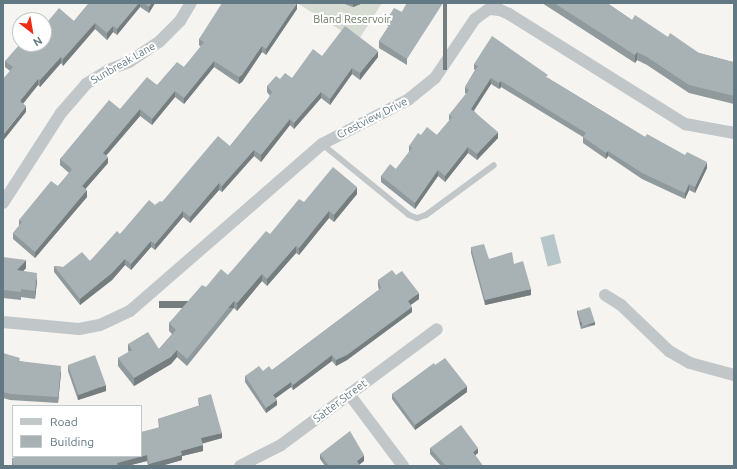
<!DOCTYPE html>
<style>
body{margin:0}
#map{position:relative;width:737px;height:469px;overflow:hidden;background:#f5f4f0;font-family:Ubuntu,sans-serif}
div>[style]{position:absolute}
.green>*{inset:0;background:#d6dcd1}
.water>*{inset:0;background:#b7c6c9;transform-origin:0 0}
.service>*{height:6px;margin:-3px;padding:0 3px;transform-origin:3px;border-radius:3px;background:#c1c6c8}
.minor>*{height:12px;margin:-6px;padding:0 6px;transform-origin:6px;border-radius:6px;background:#c1c6c8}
.wall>*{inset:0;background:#90999c}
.shaded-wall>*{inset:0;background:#767d7f;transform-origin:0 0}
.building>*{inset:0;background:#a8b2b5;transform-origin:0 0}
span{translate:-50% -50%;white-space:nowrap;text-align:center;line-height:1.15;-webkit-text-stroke:4px #fff;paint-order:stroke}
.park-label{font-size:11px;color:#697a61}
.street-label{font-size:11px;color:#627983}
.frame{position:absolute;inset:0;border:4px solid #627983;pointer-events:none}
.legend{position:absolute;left:12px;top:405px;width:130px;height:52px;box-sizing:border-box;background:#fff;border:1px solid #c0c9cd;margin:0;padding:5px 7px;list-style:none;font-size:12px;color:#627983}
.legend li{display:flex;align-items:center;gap:8px;height:20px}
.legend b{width:20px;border:1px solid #c0c9cd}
.north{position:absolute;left:12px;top:12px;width:40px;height:40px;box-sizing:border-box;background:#fff;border:1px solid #c0c9cd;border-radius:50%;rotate:149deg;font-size:11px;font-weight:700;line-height:16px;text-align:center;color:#627983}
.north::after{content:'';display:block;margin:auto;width:14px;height:18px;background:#ec2e19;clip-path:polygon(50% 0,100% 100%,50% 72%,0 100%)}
</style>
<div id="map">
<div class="green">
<div style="clip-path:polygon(297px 3px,382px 3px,358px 41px)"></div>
</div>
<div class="water">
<div style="left:554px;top:234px;width:30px;height:14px;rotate:76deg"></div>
</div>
<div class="service">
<div style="left:322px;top:144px;width:112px;rotate:39.2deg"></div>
<div style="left:409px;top:215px;width:9px;rotate:21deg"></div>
<div style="left:417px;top:218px;width:9px;rotate:-18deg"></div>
<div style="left:426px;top:215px;width:84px;rotate:-36.3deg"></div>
</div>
<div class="minor">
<div style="left:3px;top:203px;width:107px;rotate:-57.2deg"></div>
<div style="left:61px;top:113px;width:38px;rotate:-49deg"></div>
<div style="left:86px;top:84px;width:26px;rotate:-32deg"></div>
<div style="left:108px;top:70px;width:22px;rotate:-21deg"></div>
<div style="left:129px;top:62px;width:36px;rotate:-34deg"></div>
<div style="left:159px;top:42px;width:30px;rotate:-45deg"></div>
<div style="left:180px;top:21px;width:21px;rotate:-59deg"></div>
<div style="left:605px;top:295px;width:19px;rotate:32deg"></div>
<div style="left:621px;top:305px;width:66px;rotate:43.8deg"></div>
<div style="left:669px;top:351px;width:24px;rotate:30deg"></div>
<div style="left:690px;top:363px;width:46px;rotate:15.3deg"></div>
<div style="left:3px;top:322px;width:76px;rotate:5.3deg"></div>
<div style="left:79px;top:329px;width:21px;rotate:-11deg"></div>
<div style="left:100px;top:325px;width:33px;rotate:-25deg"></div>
<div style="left:130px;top:311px;width:254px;rotate:-41deg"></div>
<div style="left:322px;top:144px;width:98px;rotate:-27.3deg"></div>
<div style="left:409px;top:99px;width:33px;rotate:-39deg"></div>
<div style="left:435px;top:78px;width:71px;rotate:-55.9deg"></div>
<div style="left:475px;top:19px;width:17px;rotate:-36deg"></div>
<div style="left:489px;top:9px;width:11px;rotate:5deg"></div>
<div style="left:500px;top:10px;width:10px;rotate:24deg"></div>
<div style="left:509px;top:14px;width:208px;rotate:32deg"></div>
<div style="left:685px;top:124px;width:50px;rotate:10.4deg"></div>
<div style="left:349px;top:394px;width:90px;rotate:53.1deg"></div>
<div style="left:240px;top:466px;width:46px;rotate:-27.1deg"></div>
<div style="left:281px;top:445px;width:194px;rotate:-36.6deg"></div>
</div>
<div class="wall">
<div style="clip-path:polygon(89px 3px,155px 3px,149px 13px,140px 7px,117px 35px,113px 32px,107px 40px,95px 29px,63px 66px,61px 63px,40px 87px,38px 85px,23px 104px,26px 112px,10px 71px,5px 67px,5px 61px,44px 44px,74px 21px)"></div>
<div style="clip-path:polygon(342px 3px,363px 3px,353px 7px)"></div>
<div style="clip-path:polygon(407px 3px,407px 65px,379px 48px,379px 41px,389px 26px,387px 25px,387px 19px,402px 12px)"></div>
<div style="clip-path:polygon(542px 3px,607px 3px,632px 20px,699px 53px,733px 62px,734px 59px,734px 104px,689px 93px,647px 65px,637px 60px,635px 63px)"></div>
<div style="clip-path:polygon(297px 9px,266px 55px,262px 52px,242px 82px,239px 84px,214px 67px,184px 104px,175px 97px,152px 125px,140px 116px,106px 156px,108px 163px,85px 189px,87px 197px,35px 258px,13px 239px,13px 233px,19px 226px,19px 220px,58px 186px,69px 173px,60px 165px,60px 159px,120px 109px,157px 85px,184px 67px,201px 47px,199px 45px,199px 39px)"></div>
<div style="clip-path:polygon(322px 56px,378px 57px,360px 80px,352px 74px,330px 105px,321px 98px,294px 129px,290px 125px,261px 162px,254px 156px,222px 192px,219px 190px,190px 223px,183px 217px,155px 250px,151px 247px,131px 270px,125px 265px,112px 280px,80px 305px,54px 272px,54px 266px,63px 267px,90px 261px,120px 234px,155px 205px,162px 202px,230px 146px,268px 99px,270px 96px,267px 92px,267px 86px,280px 79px,292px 78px)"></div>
<div style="clip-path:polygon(474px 64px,548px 78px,645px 137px,707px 168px,695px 193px,689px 190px,685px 199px,642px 179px,608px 156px,606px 159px,583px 143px,583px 137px,501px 87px,499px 89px,491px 84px,474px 111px,498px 138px,477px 160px,468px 153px,445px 182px,438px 176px,415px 209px,381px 182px,381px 176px,396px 169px,409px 152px,409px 146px,421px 135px,437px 135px,449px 121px,449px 115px,466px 94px,465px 93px,465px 87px,475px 70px,474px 69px)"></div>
<div style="clip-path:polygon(357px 194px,334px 222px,329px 218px,299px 255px,296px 253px,267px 286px,262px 281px,237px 311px,234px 308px,187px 366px,177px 357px,171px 364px,134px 386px,118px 366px,118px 358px,129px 352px,128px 351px,128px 344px,159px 349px,172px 334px,169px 331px,169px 323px,206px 287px,228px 275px,304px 202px)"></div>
<div style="clip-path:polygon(471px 247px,489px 259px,514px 264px,531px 295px,485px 305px,471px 253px)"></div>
<div style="clip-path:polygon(3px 257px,26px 268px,23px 271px,37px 281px,35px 299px,21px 297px,21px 300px,3px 298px)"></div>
<div style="clip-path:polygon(396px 275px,419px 299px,410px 305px,412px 312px,347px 360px,336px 366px,332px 361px,293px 390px,291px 387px,276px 398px,277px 405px,266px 413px,245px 382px,245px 376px,263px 371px,272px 370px,379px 290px,378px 286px,378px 280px)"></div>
<div style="clip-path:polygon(577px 310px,595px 325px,581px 329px,577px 313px)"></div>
<div style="clip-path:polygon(3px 353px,20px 361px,61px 372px,58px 403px,10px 400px,3px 398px)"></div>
<div style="clip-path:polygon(68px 365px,106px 391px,78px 400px,68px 371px)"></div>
<div style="clip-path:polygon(435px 365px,467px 392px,415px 430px,392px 399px,392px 394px)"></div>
<div style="clip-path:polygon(198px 398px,222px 438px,202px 443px,203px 451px,182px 456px,182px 460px,161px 466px,148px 466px,147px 461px,127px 466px,12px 466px,12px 458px,141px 456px,159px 427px,158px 419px,199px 406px)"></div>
<div style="clip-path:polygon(430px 448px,478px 453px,475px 455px,483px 466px,441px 466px,430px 454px)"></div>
<div style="clip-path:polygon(320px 454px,364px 461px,359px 465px,360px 466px,325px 466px,320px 459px)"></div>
</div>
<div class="shaded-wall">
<div style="clip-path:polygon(139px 3px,140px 3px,140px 7px,117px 35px,117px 29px)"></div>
<div style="clip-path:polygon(152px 3px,155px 3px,149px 13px,149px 7px)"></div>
<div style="clip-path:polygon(297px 3px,297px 9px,266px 55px,266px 49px)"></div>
<div style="clip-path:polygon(353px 3px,363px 3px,353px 7px)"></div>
<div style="left:443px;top:3px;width:4px;height:67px"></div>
<div style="clip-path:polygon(95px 23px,95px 29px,63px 66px,63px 59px)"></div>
<div style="clip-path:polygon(113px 26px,113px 32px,107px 40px,107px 33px)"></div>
<div style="clip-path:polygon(262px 46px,262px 52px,242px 82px,239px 84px,239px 77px)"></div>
<div style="clip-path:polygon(378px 51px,378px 57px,360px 80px,360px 73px)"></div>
<div style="clip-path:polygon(637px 52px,637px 60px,635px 63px,635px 55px)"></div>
<div style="clip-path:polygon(61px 57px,61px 63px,40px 87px,40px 80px)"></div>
<div style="clip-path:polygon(214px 61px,214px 67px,184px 104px,184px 98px)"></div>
<div style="clip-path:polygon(352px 68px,352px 74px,330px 105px,330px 99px)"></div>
<div style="clip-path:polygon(491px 78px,491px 84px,471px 114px,471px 109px)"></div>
<div style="clip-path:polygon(38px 79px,38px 85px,20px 107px,20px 101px)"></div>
<div style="clip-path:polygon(501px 81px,501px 87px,499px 89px,499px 83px)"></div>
<div style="clip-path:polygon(175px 91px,175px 97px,152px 125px,152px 119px)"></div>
<div style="clip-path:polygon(321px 92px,321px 98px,294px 129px,294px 123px)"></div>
<div style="clip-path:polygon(26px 106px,26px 112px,3px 141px,3px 135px)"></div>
<div style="clip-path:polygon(140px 109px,140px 116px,103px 159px,103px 153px)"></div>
<div style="clip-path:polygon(290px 119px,290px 125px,261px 162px,261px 155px)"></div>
<div style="clip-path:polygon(498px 132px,498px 138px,477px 160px,477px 154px)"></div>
<div style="clip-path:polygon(468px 147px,468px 153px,445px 182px,445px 176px)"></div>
<div style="clip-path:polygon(254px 150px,254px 156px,222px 192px,222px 186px)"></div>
<div style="clip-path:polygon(608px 151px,608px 156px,606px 159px,606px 153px)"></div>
<div style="clip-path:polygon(108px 157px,108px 163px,82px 193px,82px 186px)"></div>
<div style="clip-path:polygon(707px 162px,707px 168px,695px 193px,695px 187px)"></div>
<div style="clip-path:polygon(438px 170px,438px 176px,415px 209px,415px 203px)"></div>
<div style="clip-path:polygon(219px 183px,219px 190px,190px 223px,190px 217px)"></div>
<div style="clip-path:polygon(689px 184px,689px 190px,685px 199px,685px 193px)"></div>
<div style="clip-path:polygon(357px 187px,357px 194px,334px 222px,334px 215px)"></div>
<div style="clip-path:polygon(87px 190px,87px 197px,35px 258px,35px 252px)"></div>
<div style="clip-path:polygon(183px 211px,183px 217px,155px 250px,155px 244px)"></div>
<div style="clip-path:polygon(329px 211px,329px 218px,299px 255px,299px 248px)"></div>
<div style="clip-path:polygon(151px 241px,151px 247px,131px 270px,131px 264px)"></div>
<div style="clip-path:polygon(296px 246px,296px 253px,267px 286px,267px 279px)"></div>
<div style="clip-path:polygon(125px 259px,125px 265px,112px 280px,80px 305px,80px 299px)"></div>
<div style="clip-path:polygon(26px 260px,26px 268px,17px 278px,17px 270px)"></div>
<div style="clip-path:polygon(37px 273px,37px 281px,35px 299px,35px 291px)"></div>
<div style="clip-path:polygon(262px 274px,262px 281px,237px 311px,237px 303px)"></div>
<div style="clip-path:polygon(531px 289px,531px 295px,485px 305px,485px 300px)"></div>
<div style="clip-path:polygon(419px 293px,419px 299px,408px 307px,408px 301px)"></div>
<div style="left:234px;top:301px;width:7px;height:75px;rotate:90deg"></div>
<div style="clip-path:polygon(412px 307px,412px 312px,347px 360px,336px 366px,336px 360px)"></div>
<div style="left:595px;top:322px;width:3px;height:15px;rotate:90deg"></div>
<div style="clip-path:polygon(177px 350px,177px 357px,171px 364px,134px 386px,134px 378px)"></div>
<div style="clip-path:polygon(332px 355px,332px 361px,293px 390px,293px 385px)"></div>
<div style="clip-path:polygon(61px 366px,61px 372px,58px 403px,58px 397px)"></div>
<div style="clip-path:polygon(291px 382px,291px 387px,273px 400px,273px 395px)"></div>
<div style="clip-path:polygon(106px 385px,106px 391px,78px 400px,78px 395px)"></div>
<div style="clip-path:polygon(467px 386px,467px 392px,415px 430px,415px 425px)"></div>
<div style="clip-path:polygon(277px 400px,277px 405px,266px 413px,266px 408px)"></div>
<div style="clip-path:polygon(222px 433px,222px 438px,201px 444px,201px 438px)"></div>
<div style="clip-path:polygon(203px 445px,203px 451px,182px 456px,182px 460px,161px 466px,149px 466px,149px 464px,181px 451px)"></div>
<div style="clip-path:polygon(478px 448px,478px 453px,473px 457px,473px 452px)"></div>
<div style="clip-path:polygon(147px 455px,147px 461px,127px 466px,117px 466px,117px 463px)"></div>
<div style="clip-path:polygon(364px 455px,364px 461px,357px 466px,357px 461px)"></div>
</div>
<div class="building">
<div style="clip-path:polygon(89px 3px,139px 3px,117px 29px,113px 26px,107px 33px,95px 23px,63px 59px,61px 57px,40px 80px,38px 79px,20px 101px,26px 106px,3px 135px,3px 79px,13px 67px,5px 61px,20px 44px,44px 44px,44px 26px,59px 8px,74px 21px)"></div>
<div style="clip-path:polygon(144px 3px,152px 3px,149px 7px)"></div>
<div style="clip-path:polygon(222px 3px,297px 3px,266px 49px,262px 46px,242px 75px,239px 77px,214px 61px,184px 98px,175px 91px,152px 119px,140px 109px,103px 153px,108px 157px,82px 186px,87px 190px,35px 252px,13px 233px,22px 222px,19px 220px,51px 181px,58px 186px,72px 169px,60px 159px,109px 100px,120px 109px,147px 77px,157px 85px,177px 62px,184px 67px,204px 42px,199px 39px)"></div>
<div style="clip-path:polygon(407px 3px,443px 3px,407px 59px,379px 41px,391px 22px,387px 19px,394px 8px,402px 12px)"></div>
<div style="clip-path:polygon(554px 3px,607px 3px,632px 20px,635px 15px,668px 37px,670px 33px,699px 53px,733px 62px,734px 59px,734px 96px,689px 85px,647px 57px,637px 52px,635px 55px)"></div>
<div style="clip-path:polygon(345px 26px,378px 51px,360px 73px,352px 68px,330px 99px,321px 92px,294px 123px,290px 119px,261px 155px,254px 150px,222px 186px,219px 183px,190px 217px,183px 211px,155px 244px,151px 241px,131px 264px,125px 259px,112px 273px,80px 299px,54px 266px,63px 267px,82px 252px,90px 261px,117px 231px,120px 234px,149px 200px,155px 205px,160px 201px,162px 202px,218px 136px,230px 146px,268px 99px,272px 92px,267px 86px,276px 76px,280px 79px,285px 73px,292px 78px,313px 49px,322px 56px)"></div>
<div style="clip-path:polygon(492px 36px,548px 75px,546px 77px,645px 137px,647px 134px,685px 155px,687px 152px,707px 162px,695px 187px,689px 184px,685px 193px,642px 173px,608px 151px,606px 153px,583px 137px,586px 133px,501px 81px,499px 83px,491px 78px,471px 109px,498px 132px,477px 154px,468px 147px,445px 176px,438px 170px,415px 203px,381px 176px,390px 164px,396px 169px,412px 148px,409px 146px,418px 133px,421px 135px,427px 127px,437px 135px,452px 117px,449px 115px,469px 90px,465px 87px,478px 66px,474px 64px)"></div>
<div style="clip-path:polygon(333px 167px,357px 187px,334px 215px,329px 211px,299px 248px,296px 246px,267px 279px,262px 274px,237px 303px,234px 301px,187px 359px,177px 350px,171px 357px,134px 378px,118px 358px,132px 350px,128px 344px,148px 332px,159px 349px,176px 330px,169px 323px,202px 285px,206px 287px,221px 269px,228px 275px,266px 231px,270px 234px,299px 199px,304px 202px)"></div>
<div style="clip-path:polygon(484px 244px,489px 259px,512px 252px,514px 264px,523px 261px,531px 289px,485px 300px,471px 247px)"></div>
<div style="clip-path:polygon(3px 257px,26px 260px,17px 270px,37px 273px,35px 291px,21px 289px,21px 292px,3px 290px)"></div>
<div style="clip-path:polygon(392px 270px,396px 275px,402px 271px,419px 293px,408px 301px,412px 307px,347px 355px,336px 360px,332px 355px,293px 385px,291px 382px,273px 395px,277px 400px,266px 408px,245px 376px,259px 366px,263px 371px,269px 366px,272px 370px,381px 288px,378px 280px)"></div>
<div style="left:590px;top:307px;width:16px;height:13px;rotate:72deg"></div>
<div style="clip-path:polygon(3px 353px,20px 358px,19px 361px,61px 366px,58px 397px,10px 394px,3px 392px)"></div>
<div style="left:95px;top:355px;width:32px;height:29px;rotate:70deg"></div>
<div style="clip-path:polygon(445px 358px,467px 386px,415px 425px,392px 394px,434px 363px,435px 365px)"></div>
<div style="clip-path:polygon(211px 394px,222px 433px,201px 438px,203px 445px,181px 451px,182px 455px,149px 464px,147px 455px,117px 463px,118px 466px,14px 466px,12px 458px,19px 456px,141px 456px,141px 432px,160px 427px,158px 419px,200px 405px,198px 398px)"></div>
<div style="clip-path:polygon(461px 425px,478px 448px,473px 452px,483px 466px,446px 466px,430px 448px)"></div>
<div style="clip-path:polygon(350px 431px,364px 455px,357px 461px,360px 466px,329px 466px,320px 454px)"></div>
</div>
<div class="park-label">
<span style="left:352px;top:19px">Bland Reservoir</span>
</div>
<div class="street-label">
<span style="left:123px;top:63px;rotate:-30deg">Sunbreak Lane</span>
<span style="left:372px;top:118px;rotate:-27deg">Crestview Drive</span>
<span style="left:340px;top:401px;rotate:-37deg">Satter Street</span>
</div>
<div class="frame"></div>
<ul class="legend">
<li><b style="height:5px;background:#c1c6c8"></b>Road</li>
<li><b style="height:11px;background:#a8b2b5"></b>Building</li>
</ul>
<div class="north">N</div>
</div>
